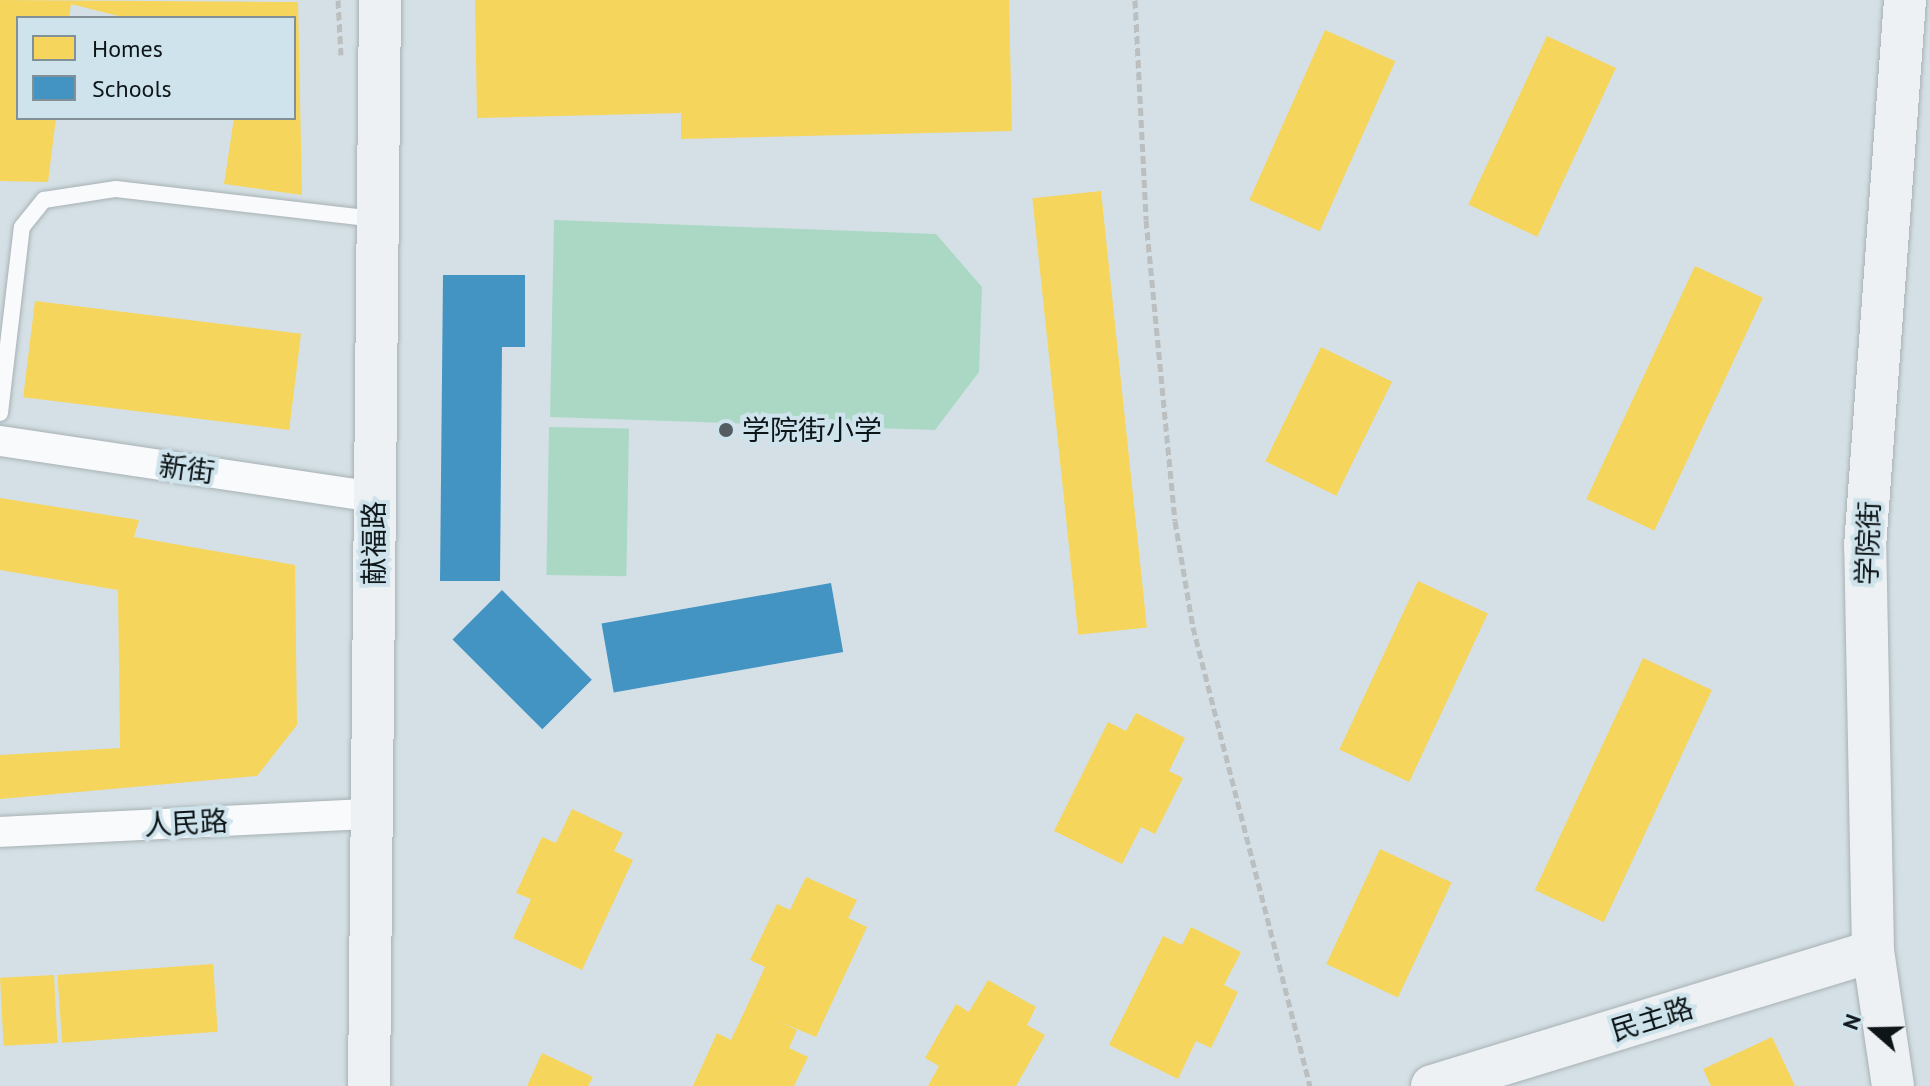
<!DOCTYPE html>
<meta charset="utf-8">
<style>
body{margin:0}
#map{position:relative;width:1930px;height:1086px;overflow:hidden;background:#d4e0e5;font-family:"PT Sans","Noto Sans SC",sans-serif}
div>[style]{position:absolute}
.green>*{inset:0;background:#abd8c4;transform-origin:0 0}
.homes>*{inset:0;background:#f6d55c;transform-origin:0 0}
.schools>*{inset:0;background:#4393c3;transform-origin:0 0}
.path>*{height:5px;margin-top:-2.5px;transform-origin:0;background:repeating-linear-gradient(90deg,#bbbfbf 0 8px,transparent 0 12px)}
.roads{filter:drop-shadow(0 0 2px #a8b1b5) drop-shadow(0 0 2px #a8b1b5)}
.lane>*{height:16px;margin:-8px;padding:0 8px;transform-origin:8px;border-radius:8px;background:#f9fafb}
.street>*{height:30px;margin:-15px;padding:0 15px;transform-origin:15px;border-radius:15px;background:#f9fafb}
.secondary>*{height:42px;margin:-21px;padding:0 21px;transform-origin:21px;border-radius:21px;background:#eef1f4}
.dots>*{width:22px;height:22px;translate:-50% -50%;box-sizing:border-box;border:4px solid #cee3eb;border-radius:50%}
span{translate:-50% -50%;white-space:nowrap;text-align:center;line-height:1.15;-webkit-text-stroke:8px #cee3eb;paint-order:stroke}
.poi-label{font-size:28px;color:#0e1518}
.left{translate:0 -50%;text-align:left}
.street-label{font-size:28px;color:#0e1518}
.legend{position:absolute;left:16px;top:16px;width:280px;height:104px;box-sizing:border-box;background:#cee3eb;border:2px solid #819197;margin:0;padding:10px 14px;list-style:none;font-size:24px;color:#0e1518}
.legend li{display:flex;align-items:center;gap:16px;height:40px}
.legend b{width:40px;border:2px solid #819197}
.north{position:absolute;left:1834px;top:990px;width:80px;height:80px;-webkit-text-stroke:6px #cee3eb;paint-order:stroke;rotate:290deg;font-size:22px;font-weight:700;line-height:32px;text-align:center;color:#0e1518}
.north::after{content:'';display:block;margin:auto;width:28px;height:36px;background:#0e1518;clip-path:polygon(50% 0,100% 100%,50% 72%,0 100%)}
</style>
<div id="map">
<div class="green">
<div style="clip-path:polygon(554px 220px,936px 234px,982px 287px,979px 372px,935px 430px,550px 417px)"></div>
<div style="left:549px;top:427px;width:80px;height:148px;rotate:1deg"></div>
</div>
<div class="homes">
<div style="clip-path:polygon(0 0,298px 2px,302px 195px,224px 184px,234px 118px,294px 118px,294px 18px,126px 18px,71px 4px,69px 18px,18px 18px,18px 118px,56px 118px,48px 182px,0 181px)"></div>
<div style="clip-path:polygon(475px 0,1009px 0,1012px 131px,681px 139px,681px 113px,477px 118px)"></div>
<div style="left:1325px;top:30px;width:77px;height:186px;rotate:24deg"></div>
<div style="left:1547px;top:36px;width:76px;height:186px;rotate:25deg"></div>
<div style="left:1101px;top:191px;width:439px;height:69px;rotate:84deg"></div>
<div style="left:1695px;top:266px;width:75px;height:257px;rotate:25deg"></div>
<div style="left:35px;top:301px;width:268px;height:97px;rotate:7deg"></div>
<div style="left:1321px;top:347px;width:79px;height:127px;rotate:26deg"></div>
<div style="clip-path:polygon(0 498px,139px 520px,134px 537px,295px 565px,297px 725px,257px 776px,0 799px,0 755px,120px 748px,118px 590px,0 570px)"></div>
<div style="left:1418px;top:581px;width:77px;height:186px;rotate:25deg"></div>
<div style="left:1643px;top:658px;width:76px;height:256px;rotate:25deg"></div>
<div style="clip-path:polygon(1136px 713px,1185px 738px,1169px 771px,1183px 778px,1155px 834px,1141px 827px,1122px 864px,1054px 831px,1108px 722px,1126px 731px)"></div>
<div style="clip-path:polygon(572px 809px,623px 833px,614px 851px,633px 860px,582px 970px,513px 938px,531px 899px,516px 893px,542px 837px,556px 843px)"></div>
<div style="left:1380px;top:849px;width:79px;height:127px;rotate:25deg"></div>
<div style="clip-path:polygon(806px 877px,857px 900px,848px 918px,867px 927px,816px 1037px,778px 1021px,797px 1030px,789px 1048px,808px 1057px,794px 1086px,693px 1086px,717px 1033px,731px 1040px,747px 1006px,765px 967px,750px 960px,777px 904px,790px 910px)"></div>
<div style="clip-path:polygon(1191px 927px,1241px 952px,1224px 985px,1238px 992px,1211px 1048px,1196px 1041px,1178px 1079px,1109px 1045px,1163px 936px,1182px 945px)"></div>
<div style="left:213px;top:964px;width:68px;height:156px;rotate:86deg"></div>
<div style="left:54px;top:975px;width:68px;height:54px;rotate:87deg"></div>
<div style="clip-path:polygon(988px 980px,1036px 1007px,1027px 1025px,1045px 1035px,1016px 1086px,928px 1086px,939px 1066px,925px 1058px,956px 1004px,969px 1012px)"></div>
<div style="clip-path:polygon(1772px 1037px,1795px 1086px,1711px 1086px,1703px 1069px)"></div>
<div style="clip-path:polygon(542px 1053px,593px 1077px,588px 1086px,527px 1086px)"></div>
</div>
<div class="schools">
<div style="clip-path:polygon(443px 275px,525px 275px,525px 347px,502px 347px,500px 581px,440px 581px)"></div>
<div style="left:831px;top:583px;width:70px;height:233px;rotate:80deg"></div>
<div style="left:502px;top:590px;width:127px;height:70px;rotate:45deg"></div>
</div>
<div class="path">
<div style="left:338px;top:0;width:55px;rotate:86.9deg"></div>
<div style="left:1135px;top:0;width:220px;rotate:87.1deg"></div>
<div style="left:1146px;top:220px;width:302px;rotate:84.5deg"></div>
<div style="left:1175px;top:521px;width:108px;rotate:80.4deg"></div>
<div style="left:1193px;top:627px;width:474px;rotate:75.7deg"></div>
</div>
<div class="roads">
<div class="lane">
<div style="left:0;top:413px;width:187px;rotate:-83.3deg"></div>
<div style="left:22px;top:227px;width:35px;rotate:-51deg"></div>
<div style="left:44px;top:200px;width:73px;rotate:-8.7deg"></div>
<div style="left:116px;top:189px;width:262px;rotate:6.6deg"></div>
</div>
<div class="street">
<div style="left:0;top:441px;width:378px;rotate:8.5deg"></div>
<div style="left:0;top:832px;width:372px;rotate:-2.8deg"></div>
</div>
<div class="secondary">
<div style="left:369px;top:1086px;width:1086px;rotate:-89.42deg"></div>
<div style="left:1432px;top:1086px;width:461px;rotate:-17deg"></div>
<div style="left:1893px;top:1086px;width:136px;rotate:-98.4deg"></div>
<div style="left:1873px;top:951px;width:404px;rotate:-91.1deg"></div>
<div style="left:1865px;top:547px;width:548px;rotate:-85.82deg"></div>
</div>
</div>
<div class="dots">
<div style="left:726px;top:430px;background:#535c60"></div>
</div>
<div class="poi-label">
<span class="left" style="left:742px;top:430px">学院街小学</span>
</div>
<div class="street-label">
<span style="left:187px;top:469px;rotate:8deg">新街</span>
<span style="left:374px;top:543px;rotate:-90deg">献福路</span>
<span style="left:1868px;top:543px;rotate:-88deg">学院街</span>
<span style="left:186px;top:823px;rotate:-3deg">人民路</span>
<span style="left:1652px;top:1019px;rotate:-17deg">民主路</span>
</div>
<ul class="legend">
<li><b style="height:22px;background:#f6d55c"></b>Homes</li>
<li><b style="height:22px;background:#4393c3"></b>Schools</li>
</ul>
<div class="north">N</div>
</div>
